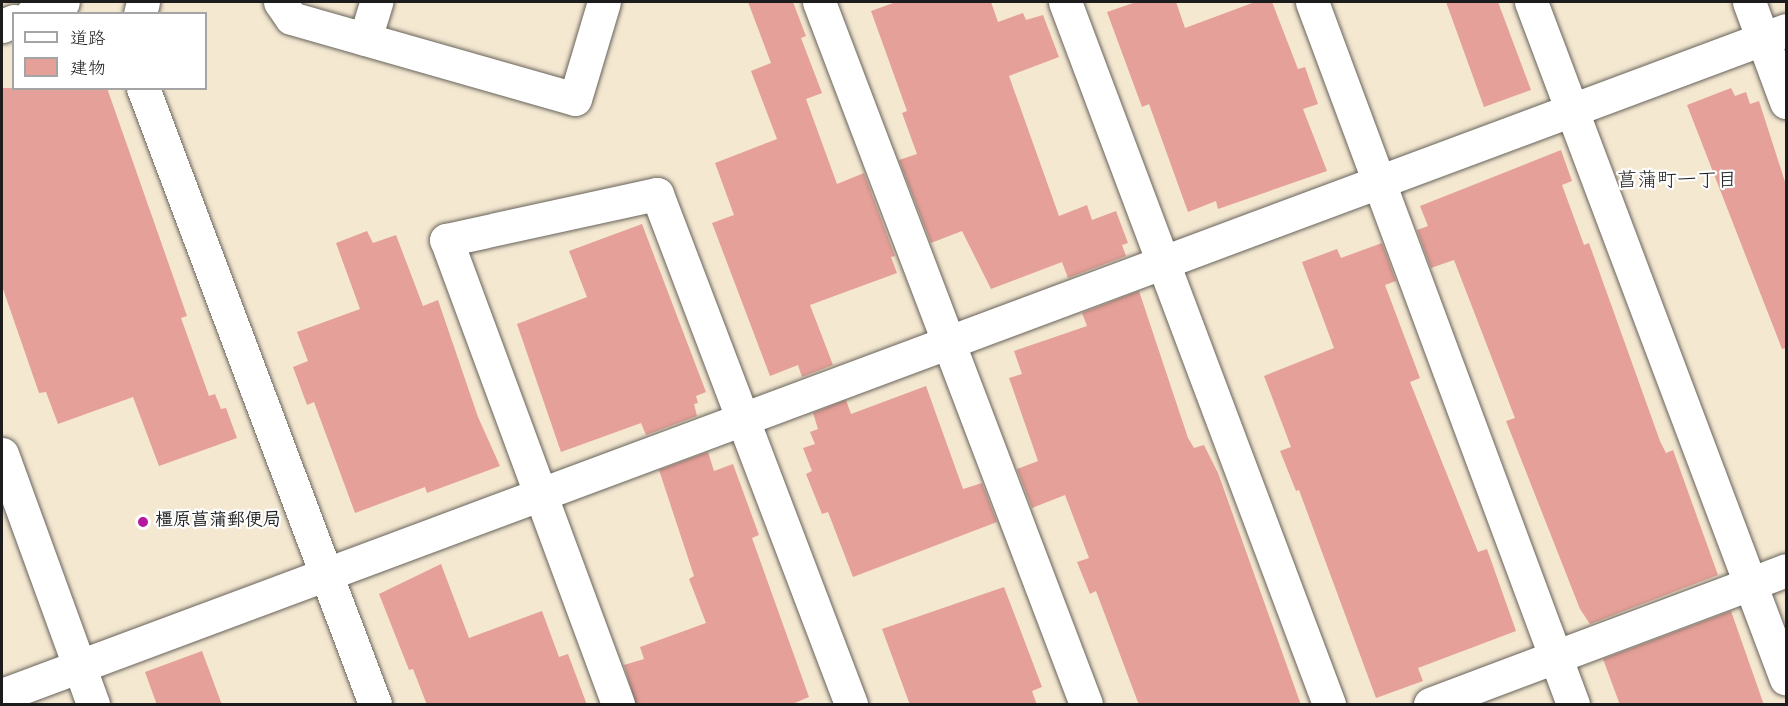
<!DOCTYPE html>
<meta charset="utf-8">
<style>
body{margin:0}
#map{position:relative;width:1788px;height:706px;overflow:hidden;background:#f4e8d1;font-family:"Gochi Hand","Klee One",sans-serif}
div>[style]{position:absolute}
.building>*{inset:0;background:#e5a099}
.roads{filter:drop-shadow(0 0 2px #68635b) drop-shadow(0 0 2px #68635b)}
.minor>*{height:33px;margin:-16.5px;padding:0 16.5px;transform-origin:16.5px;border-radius:16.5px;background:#fff}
.dots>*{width:16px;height:16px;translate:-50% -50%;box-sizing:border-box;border:3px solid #fff;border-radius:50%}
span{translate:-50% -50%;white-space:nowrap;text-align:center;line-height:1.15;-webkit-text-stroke:4.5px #fff;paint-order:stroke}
.poi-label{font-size:18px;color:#1c1c1c;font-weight:700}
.left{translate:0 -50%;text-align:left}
.neighbourhood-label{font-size:20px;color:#1c1c1c}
.frame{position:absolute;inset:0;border:3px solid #1c1c1c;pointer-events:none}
.legend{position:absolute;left:12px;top:12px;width:195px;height:78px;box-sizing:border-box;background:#fff;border:2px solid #a4a4a4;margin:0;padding:8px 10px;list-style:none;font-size:18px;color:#1c1c1c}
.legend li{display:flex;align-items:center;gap:12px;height:30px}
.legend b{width:30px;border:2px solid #a4a4a4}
</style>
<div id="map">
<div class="building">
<div style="clip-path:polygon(748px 2px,793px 2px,806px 36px,801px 38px,822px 93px,806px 99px,837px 184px,864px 173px,895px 256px,891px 257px,897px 273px,810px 305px,833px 365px,802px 377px,798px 365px,770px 376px,712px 223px,734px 215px,715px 163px,777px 139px,751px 71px,771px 63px)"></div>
<div style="clip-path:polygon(896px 2px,991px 2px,998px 22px,1023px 13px,1026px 20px,1043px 15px,1059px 57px,1009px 76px,1059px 216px,1087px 205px,1092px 220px,1116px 211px,1128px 243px,1122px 245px,1126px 256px,1068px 278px,1062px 262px,991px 289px,962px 231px,931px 243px,899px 160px,917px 154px,902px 113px,907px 111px,871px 11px)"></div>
<div style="clip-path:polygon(1136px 2px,1176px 2px,1185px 28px,1255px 2px,1272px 2px,1298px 69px,1305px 67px,1318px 104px,1303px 109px,1327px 171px,1218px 209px,1216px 201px,1188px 212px,1149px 104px,1142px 107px,1107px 12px)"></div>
<div style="clip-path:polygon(1446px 2px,1498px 2px,1531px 90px,1484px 107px)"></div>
<div style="clip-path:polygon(2px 88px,107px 88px,187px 316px,181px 318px,209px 396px,215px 394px,221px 409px,226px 408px,237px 438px,159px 466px,133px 397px,58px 424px,46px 392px,39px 393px,2px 286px)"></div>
<div style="clip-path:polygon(1731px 88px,1735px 96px,1746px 92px,1750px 104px,1759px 101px,1786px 185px,1786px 348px,1782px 349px,1687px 105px)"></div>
<div style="clip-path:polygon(1561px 150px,1572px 181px,1562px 185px,1584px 245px,1589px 243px,1660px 441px,1666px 453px,1673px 450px,1718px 575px,1590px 624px,1580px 609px,1506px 421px,1515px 418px,1454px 260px,1431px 268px,1417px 230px,1428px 226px,1420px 206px)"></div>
<div style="clip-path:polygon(642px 224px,706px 392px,696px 396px,698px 403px,694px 404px,697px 416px,646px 435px,641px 423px,561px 452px,517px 324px,587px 297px,569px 251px)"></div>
<div style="clip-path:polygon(367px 231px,373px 243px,396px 235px,423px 306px,438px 300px,478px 417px,500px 466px,427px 493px,425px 487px,355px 513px,314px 402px,307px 405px,293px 367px,308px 361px,297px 332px,360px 309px,336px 243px)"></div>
<div style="clip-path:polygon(1382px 243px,1396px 281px,1385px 285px,1420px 378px,1410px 382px,1478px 552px,1487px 549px,1516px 631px,1418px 668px,1423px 681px,1376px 698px,1299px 490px,1296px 491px,1280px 451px,1291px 447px,1264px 376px,1334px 348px,1302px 262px,1337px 249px,1341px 258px)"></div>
<div style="clip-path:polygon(1139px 291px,1188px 438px,1194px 448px,1204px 445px,1218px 473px,1301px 705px,1139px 705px,1096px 591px,1090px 594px,1077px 562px,1089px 558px,1065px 495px,1032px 508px,1017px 469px,1038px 461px,1009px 378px,1022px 374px,1014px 351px,1087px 326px,1082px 313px)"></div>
<div style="clip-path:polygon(926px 386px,963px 489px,982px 483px,997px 522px,853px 577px,828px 512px,822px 514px,806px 474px,812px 471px,803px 448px,815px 444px,810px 432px,818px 429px,813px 413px,846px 400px,851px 414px)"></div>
<div style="clip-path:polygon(708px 452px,714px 471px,733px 464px,759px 535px,752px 538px,809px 697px,790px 705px,636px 705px,624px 665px,644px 659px,640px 647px,706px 623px,689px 579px,694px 576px,659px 470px)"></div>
<div style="clip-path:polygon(441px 564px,469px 638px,542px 611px,559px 657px,568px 654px,587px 705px,427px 705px,413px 669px,409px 670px,379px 594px)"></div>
<div style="clip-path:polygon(1004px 587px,1042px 687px,1032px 691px,1037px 705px,910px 705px,882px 629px)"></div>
<div style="clip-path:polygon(1731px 611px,1764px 705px,1620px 705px,1603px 659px)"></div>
<div style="clip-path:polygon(202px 651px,222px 705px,157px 705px,145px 672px)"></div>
</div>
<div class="roads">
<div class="minor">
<div style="left:280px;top:2px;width:19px;rotate:55deg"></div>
<div style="left:291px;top:18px;width:295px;rotate:15.9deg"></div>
<div style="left:575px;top:99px;width:101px;rotate:-73.4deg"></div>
<div style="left:819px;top:2px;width:751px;rotate:69.18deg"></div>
<div style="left:1065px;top:2px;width:750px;rotate:69.39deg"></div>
<div style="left:1312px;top:2px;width:749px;rotate:69.61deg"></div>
<div style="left:1531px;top:2px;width:723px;rotate:69.36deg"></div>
<div style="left:1749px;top:2px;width:107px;rotate:69.7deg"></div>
<div style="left:32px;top:14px;width:33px;rotate:-21deg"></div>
<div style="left:140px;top:14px;width:12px;rotate:-76deg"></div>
<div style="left:2px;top:26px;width:13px;rotate:-23deg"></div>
<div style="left:365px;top:39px;width:39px;rotate:-73deg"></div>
<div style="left:143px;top:88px;width:658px;rotate:69.36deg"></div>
<div style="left:2px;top:454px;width:266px;rotate:70deg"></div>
<div style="left:2px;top:695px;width:1904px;rotate:-20.44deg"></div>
<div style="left:618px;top:704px;width:495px;rotate:-110.3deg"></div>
<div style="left:446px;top:240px;width:216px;rotate:-12.3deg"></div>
<div style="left:657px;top:194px;width:546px;rotate:69.17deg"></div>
<div style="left:1430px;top:704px;width:380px;rotate:-20.6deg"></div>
</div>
</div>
<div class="dots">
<div style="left:143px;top:522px;background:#b5179e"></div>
</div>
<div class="poi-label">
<span class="left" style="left:155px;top:522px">橿原菖蒲郵便局</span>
</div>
<div class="neighbourhood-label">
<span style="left:1677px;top:182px">菖蒲町一丁目</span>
</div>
<div class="frame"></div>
<ul class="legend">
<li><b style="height:8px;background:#fff"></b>道路</li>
<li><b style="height:16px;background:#e5a099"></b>建物</li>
</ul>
</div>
